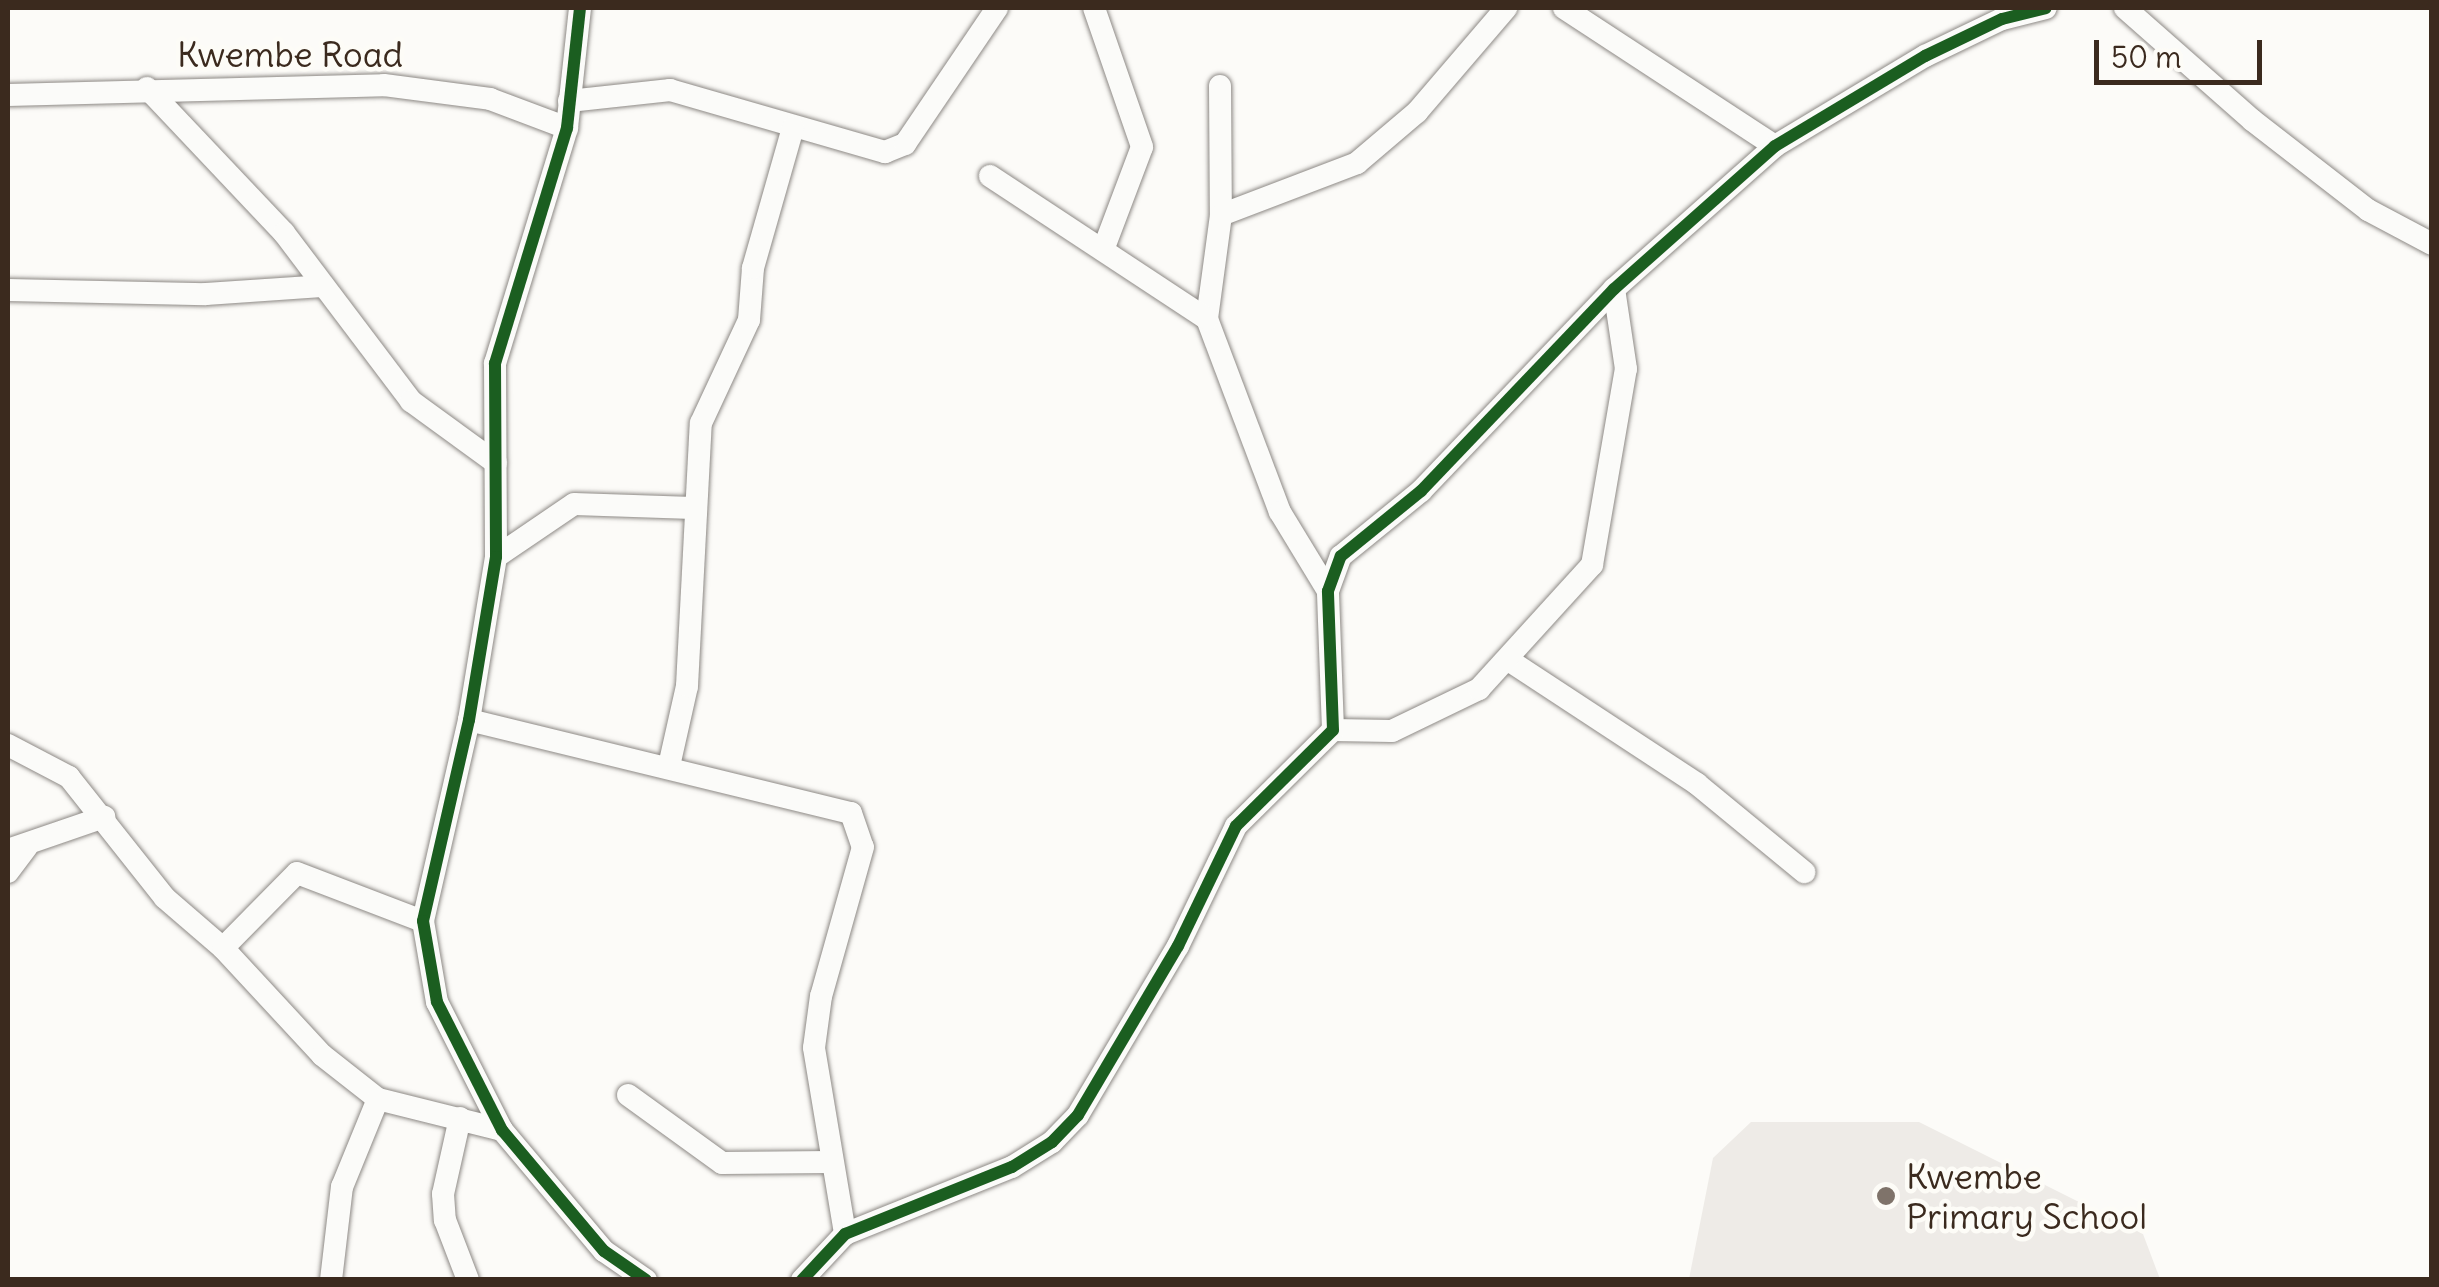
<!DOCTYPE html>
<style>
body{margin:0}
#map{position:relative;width:2439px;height:1287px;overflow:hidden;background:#fcfbf8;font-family:Delius,sans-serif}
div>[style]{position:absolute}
.built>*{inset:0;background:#eeebe7}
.roads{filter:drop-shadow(0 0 2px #8d8985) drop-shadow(0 0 2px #8d8985)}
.street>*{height:22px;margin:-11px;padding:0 11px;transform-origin:11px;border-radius:11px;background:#fbfbf9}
.cycleway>*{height:12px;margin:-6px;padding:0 6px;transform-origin:6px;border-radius:6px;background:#1b5e20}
.dots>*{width:28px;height:28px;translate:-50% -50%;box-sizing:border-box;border:5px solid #fdfcf7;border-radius:50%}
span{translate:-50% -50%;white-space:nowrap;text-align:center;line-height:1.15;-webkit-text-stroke:9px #fdfcf7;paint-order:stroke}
.street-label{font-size:35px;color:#3b2a1e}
.poi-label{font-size:35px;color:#3b2a1e}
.left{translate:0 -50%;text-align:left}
.frame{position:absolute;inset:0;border:10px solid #3b2a1e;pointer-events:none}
.scale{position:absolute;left:2094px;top:40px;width:168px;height:45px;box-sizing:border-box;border:5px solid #3b2a1e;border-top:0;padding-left:12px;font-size:30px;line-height:35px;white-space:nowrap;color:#3b2a1e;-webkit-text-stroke:8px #fdfcf7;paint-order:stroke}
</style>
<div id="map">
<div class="built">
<div style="clip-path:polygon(1751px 1122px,1919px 1122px,2143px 1234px,2160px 1279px,1689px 1279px,1713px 1158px)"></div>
</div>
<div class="roads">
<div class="street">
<div style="left:580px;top:8px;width:121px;rotate:96.2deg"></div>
<div style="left:567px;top:128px;width:246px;rotate:107deg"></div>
<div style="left:495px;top:363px;width:194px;rotate:89.7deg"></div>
<div style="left:496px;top:557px;width:165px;rotate:99.4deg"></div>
<div style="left:469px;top:720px;width:206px;rotate:102.9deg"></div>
<div style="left:423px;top:921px;width:82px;rotate:80.2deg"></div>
<div style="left:437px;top:1002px;width:144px;rotate:63.1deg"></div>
<div style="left:502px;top:1130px;width:158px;rotate:49.9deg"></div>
<div style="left:604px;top:1251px;width:51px;rotate:34.6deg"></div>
<div style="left:1094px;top:8px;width:147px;rotate:70.9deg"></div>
<div style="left:1142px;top:147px;width:110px;rotate:110.7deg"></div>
<div style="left:1564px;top:8px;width:252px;rotate:33.2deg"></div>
<div style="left:2125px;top:8px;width:169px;rotate:41.4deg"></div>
<div style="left:2252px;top:120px;width:147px;rotate:37.8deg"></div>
<div style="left:2368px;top:210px;width:72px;rotate:28deg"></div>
<div style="left:1220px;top:86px;width:129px;rotate:89.6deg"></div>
<div style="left:1221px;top:215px;width:105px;rotate:97.7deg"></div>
<div style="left:1207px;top:319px;width:206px;rotate:69.3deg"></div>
<div style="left:1280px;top:512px;width:92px;rotate:58.7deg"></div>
<div style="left:147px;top:88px;width:199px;rotate:46.6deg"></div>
<div style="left:284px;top:233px;width:211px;rotate:52.9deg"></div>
<div style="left:411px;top:401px;width:105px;rotate:36.1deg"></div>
<div style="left:8px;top:95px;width:376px;rotate:-1.5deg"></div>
<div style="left:384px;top:85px;width:107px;rotate:7.5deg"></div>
<div style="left:490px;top:99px;width:82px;rotate:20.6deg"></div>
<div style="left:569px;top:101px;width:102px;rotate:-6.2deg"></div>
<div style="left:670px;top:90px;width:224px;rotate:16.1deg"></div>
<div style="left:885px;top:152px;width:22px;rotate:-22deg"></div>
<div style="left:905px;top:144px;width:164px;rotate:-55.9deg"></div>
<div style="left:990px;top:176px;width:260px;rotate:33.4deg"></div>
<div style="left:1221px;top:215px;width:146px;rotate:-20.9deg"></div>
<div style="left:1357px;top:163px;width:79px;rotate:-40.4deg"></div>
<div style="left:1417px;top:112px;width:137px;rotate:-49.4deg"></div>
<div style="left:8px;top:290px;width:198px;rotate:1.2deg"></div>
<div style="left:206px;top:294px;width:116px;rotate:-3.9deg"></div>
<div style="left:496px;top:557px;width:94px;rotate:-34.2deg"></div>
<div style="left:574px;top:504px;width:119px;rotate:1.9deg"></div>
<div style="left:1510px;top:661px;width:224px;rotate:33.3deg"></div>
<div style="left:1697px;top:784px;width:139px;rotate:39.4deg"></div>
<div style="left:469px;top:720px;width:393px;rotate:13.7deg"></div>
<div style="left:851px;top:813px;width:36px;rotate:71deg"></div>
<div style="left:863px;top:847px;width:155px;rotate:105.7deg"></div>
<div style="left:821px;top:996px;width:52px;rotate:97.7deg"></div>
<div style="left:814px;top:1048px;width:189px;rotate:80.5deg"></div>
<div style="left:1333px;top:730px;width:59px;rotate:1deg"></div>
<div style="left:1392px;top:731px;width:97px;rotate:-25.8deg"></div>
<div style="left:1479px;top:689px;width:168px;rotate:-47.7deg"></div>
<div style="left:1592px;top:565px;width:199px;rotate:-80.2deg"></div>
<div style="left:1626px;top:369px;width:81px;rotate:-98.5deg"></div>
<div style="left:8px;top:745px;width:69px;rotate:27.7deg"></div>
<div style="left:69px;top:777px;width:154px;rotate:51.6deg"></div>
<div style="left:165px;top:898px;width:77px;rotate:40.8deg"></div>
<div style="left:223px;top:948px;width:146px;rotate:47.2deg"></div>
<div style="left:322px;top:1055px;width:71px;rotate:38.2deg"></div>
<div style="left:378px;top:1099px;width:128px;rotate:14deg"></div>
<div style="left:669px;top:766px;width:82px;rotate:-77.3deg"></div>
<div style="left:687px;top:686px;width:263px;rotate:-87deg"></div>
<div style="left:701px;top:423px;width:114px;rotate:-65deg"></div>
<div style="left:749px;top:320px;width:52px;rotate:-85.6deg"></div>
<div style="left:753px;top:268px;width:146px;rotate:-74.1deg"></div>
<div style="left:8px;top:850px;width:102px;rotate:-19deg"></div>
<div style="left:8px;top:872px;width:31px;rotate:-53deg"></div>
<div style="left:223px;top:948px;width:105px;rotate:-45.4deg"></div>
<div style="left:297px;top:873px;width:135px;rotate:20.9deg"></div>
<div style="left:628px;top:1095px;width:116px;rotate:35.9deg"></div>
<div style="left:722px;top:1163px;width:108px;rotate:-0.5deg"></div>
<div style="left:460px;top:1118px;width:78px;rotate:102.6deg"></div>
<div style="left:443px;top:1194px;width:26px;rotate:86deg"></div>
<div style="left:445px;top:1220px;width:64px;rotate:69deg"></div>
<div style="left:331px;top:1280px;width:94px;rotate:-83.3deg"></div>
<div style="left:342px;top:1187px;width:95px;rotate:-67.8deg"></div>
<div style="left:802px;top:1280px;width:63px;rotate:-46.9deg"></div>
<div style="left:845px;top:1234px;width:180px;rotate:-21.9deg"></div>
<div style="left:1012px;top:1167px;width:47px;rotate:-32deg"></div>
<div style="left:1052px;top:1142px;width:37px;rotate:-46deg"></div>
<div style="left:1078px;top:1115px;width:196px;rotate:-59.4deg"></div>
<div style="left:1178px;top:946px;width:133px;rotate:-64.2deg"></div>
<div style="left:1236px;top:826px;width:136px;rotate:-44.7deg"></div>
<div style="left:1333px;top:730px;width:139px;rotate:-92.1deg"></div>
<div style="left:1328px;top:591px;width:37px;rotate:-70deg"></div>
<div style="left:1341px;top:556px;width:103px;rotate:-39.1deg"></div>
<div style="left:1421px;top:491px;width:279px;rotate:-46.3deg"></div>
<div style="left:1614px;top:289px;width:215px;rotate:-41.6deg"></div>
<div style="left:1775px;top:146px;width:175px;rotate:-31deg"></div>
<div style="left:1925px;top:56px;width:85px;rotate:-25.7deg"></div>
<div style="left:2002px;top:19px;width:45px;rotate:-14deg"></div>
</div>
</div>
<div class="cycleway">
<div style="left:580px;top:8px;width:121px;rotate:96.2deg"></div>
<div style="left:567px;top:128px;width:246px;rotate:107deg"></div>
<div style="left:495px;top:363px;width:194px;rotate:89.7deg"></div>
<div style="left:496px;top:557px;width:165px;rotate:99.4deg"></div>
<div style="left:469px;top:720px;width:206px;rotate:102.9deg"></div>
<div style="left:423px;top:921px;width:82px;rotate:80.2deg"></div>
<div style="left:437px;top:1002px;width:144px;rotate:63.1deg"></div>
<div style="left:502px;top:1130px;width:158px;rotate:49.9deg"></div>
<div style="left:604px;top:1251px;width:51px;rotate:34.6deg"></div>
<div style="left:802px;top:1280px;width:63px;rotate:-46.9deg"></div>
<div style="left:845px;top:1234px;width:180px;rotate:-21.9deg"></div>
<div style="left:1012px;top:1167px;width:47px;rotate:-32deg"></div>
<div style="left:1052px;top:1142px;width:37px;rotate:-46deg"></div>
<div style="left:1078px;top:1115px;width:196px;rotate:-59.4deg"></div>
<div style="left:1178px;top:946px;width:133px;rotate:-64.2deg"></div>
<div style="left:1236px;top:826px;width:136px;rotate:-44.7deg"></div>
<div style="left:1333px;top:730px;width:139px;rotate:-92.1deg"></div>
<div style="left:1328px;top:591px;width:37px;rotate:-70deg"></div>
<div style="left:1341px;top:556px;width:103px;rotate:-39.1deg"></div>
<div style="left:1421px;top:491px;width:279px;rotate:-46.3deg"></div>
<div style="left:1614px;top:289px;width:215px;rotate:-41.6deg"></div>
<div style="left:1775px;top:146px;width:175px;rotate:-31deg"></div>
<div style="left:1925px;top:56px;width:85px;rotate:-25.7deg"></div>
<div style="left:2002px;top:19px;width:45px;rotate:-14deg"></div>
</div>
<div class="dots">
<div style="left:1886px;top:1196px;background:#7f736a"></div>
</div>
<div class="street-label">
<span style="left:290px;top:54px">Kwembe Road</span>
</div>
<div class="poi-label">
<span class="left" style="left:1906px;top:1196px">Kwembe<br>Primary School</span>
</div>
<div class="frame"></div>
<div class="scale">50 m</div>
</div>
